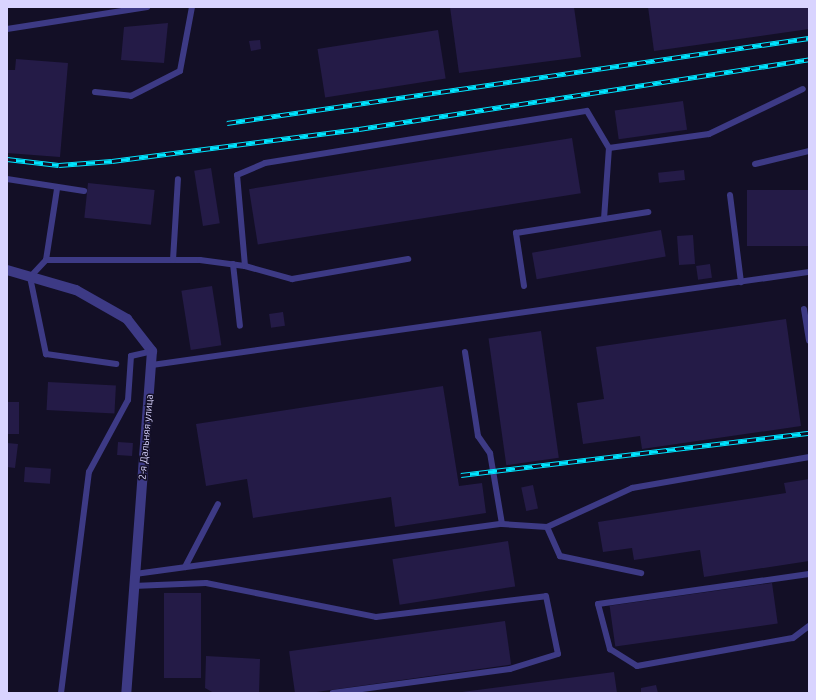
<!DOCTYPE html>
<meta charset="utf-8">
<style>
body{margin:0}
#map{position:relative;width:816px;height:700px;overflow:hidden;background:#130f26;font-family:Ubuntu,sans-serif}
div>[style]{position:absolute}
.building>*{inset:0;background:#241b47;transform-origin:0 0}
.service>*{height:6px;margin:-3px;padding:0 3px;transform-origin:3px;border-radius:3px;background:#3d3a85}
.minor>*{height:10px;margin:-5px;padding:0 5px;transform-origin:5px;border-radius:5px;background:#3d3a85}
.rail>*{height:4.5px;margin-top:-2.25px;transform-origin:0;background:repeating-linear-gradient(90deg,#130f26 0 9px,#00e5ff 0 18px);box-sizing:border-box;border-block:1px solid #00e5ff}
span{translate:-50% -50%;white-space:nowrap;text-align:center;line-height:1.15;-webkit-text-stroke:3px #130f26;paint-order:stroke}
.street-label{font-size:10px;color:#d9d4ff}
.frame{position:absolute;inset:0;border:8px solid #d9d4ff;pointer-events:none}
</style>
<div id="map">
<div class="building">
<div style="clip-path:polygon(450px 7px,574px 7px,581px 57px,459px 73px)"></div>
<div style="clip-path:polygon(648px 7px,809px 7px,809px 29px,654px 51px)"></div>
<div style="clip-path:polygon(168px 23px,164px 63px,121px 60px,124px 27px)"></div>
<div style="left:438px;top:30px;width:49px;height:122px;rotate:81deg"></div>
<div style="clip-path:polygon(260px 40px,261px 49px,251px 51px,249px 41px)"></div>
<div style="clip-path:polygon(16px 59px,68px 63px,60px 157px,7px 153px,7px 70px,15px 70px)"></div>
<div style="left:683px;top:101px;width:29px;height:69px;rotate:82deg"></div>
<div style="left:572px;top:138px;width:56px;height:327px;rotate:81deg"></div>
<div style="left:211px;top:168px;width:56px;height:17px;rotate:81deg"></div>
<div style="left:684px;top:170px;width:10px;height:26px;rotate:84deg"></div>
<div style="left:88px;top:183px;width:67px;height:35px;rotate:6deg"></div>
<div style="left:809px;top:190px;width:56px;height:62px;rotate:90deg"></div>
<div style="left:661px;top:230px;width:27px;height:131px;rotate:80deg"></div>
<div style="left:693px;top:235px;width:29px;height:16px;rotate:86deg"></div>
<div style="left:710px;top:264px;width:14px;height:14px;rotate:82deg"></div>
<div style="left:212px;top:286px;width:60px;height:31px;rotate:81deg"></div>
<div style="left:283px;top:312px;width:14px;height:14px;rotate:82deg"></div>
<div style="clip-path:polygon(786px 319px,801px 426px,642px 449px,640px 436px,583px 444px,577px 403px,604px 399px,596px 347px)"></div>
<div style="left:541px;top:331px;width:128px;height:53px;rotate:82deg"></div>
<div style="left:48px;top:382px;width:68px;height:28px;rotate:3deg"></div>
<div style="clip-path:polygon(443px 386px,459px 486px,482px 483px,486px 513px,395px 527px,391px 497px,253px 518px,247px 479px,206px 486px,196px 424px)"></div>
<div style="left:7px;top:402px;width:12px;height:32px"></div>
<div style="left:118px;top:442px;width:15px;height:13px;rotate:4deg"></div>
<div style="clip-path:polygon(7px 443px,18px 444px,15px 468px,7px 467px)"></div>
<div style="left:25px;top:467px;width:26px;height:15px;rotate:4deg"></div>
<div style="clip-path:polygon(809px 479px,809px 561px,704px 577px,700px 550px,634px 560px,632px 548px,603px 552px,598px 522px,786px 493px,784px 483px)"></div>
<div style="left:533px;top:485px;width:24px;height:12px;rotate:78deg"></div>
<div style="left:508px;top:541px;width:46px;height:117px;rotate:81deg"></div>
<div style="left:772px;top:583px;width:41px;height:164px;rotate:82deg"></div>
<div style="left:164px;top:593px;width:37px;height:85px"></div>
<div style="left:505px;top:621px;width:44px;height:218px;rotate:82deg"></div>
<div style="clip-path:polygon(206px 656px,260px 659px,259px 693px,214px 693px,205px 688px)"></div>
<div style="clip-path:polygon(614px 672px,617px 693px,462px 693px,462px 692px)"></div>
<div style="clip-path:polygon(656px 685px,658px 693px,641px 693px,641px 688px)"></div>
</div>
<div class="service">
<div style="left:7px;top:29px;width:142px;rotate:-8.9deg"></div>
<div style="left:95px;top:92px;width:36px;rotate:6deg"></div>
<div style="left:131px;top:96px;width:55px;rotate:-27deg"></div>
<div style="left:180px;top:71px;width:65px;rotate:-79.4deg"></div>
<div style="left:755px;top:164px;width:56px;rotate:-13.5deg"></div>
<div style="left:7px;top:179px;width:78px;rotate:8.9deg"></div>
<div style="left:57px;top:189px;width:72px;rotate:98.8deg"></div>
<div style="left:46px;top:260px;width:23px;rotate:133deg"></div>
<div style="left:30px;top:277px;width:79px;rotate:78.3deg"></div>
<div style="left:46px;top:354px;width:71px;rotate:8.1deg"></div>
<div style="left:730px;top:195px;width:88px;rotate:82.8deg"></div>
<div style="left:604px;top:219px;width:71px;rotate:-86deg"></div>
<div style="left:46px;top:260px;width:154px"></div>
<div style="left:200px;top:260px;width:45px;rotate:7.6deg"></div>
<div style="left:245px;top:266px;width:91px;rotate:-95deg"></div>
<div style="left:237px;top:175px;width:30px;rotate:-23deg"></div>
<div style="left:265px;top:163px;width:326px;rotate:-9.2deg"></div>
<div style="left:587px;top:111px;width:43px;rotate:59.3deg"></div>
<div style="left:609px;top:148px;width:101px;rotate:-8deg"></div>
<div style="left:709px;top:134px;width:104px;rotate:-25.6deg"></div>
<div style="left:173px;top:260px;width:81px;rotate:-86.5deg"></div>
<div style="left:233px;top:264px;width:62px;rotate:83.6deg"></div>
<div style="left:245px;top:266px;width:49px;rotate:15.5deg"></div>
<div style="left:292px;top:279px;width:118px;rotate:-9.8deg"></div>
<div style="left:524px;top:286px;width:54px;rotate:-98.6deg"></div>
<div style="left:516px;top:233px;width:134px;rotate:-9deg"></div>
<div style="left:804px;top:309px;width:32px;rotate:81deg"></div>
<div style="left:465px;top:352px;width:85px;rotate:81.2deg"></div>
<div style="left:478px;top:436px;width:21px;rotate:55deg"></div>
<div style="left:490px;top:453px;width:72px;rotate:80.4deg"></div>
<div style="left:152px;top:365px;width:664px;rotate:-8.06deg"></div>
<div style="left:547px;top:527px;width:32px;rotate:66deg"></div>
<div style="left:560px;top:556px;width:83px;rotate:11.9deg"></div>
<div style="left:185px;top:567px;width:71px;rotate:-62.4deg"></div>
<div style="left:135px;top:574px;width:370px;rotate:-7.8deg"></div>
<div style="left:502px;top:524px;width:45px;rotate:3.8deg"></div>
<div style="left:547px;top:527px;width:94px;rotate:-24.6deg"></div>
<div style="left:632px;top:488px;width:180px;rotate:-9.9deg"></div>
<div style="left:809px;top:574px;width:213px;rotate:171.9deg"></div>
<div style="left:598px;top:604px;width:47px;rotate:75.1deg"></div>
<div style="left:610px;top:649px;width:32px;rotate:32deg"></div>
<div style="left:637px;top:666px;width:158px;rotate:-10.2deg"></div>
<div style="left:793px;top:638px;width:20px;rotate:-37deg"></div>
<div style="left:133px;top:586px;width:73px;rotate:-2.4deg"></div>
<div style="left:206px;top:583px;width:173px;rotate:11.3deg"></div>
<div style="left:376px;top:617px;width:171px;rotate:-7deg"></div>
<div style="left:546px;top:596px;width:59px;rotate:78.3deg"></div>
<div style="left:558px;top:654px;width:50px;rotate:162.6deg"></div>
<div style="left:510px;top:669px;width:179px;rotate:172.3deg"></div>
<div style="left:61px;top:693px;width:223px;rotate:-82.8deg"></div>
<div style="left:89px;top:472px;width:82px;rotate:-61.6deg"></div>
<div style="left:128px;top:400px;width:44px;rotate:-86.1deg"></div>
<div style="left:131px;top:356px;width:22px;rotate:-13deg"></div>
</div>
<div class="minor">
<div style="left:7px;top:270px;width:72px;rotate:16.2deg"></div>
<div style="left:76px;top:290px;width:59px;rotate:29.6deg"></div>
<div style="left:127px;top:319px;width:41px;rotate:52deg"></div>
<div style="left:152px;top:351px;width:343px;rotate:94.3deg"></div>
</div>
<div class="rail">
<div style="left:227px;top:123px;width:588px;rotate:-8.31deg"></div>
<div style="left:7px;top:159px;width:52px;rotate:6.6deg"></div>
<div style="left:59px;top:165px;width:53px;rotate:-4.3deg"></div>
<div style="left:112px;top:161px;width:249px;rotate:-7.4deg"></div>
<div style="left:359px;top:129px;width:455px;rotate:-8.8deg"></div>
<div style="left:461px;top:475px;width:351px;rotate:-6.9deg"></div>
</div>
<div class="street-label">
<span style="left:146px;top:437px;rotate:-85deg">2-я Дальняя улица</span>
</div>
<div class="frame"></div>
</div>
